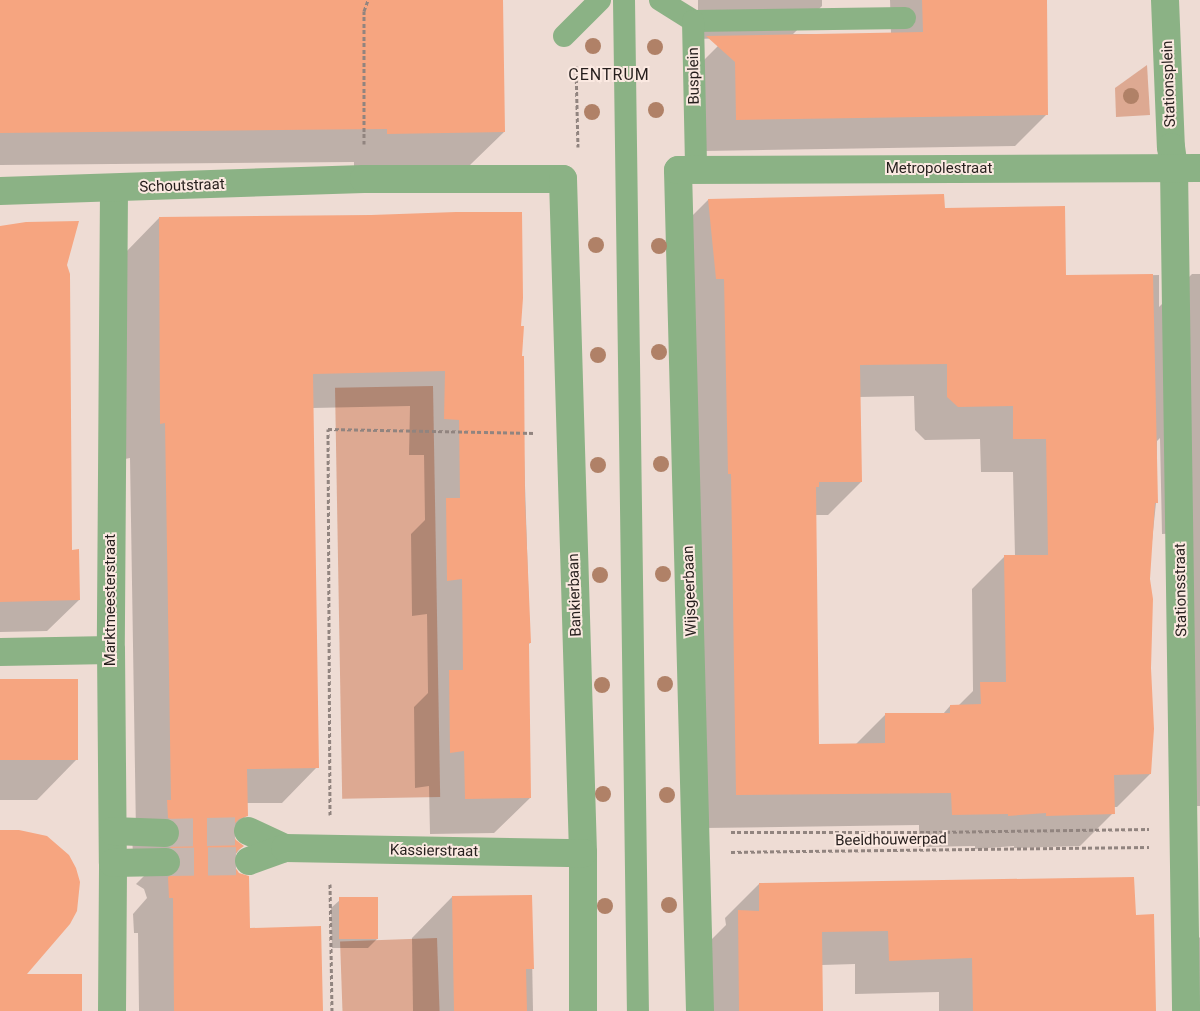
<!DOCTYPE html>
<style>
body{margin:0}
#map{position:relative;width:1200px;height:1011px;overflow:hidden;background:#eedcd4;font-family:Roboto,sans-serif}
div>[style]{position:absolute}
.green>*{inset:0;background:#dda992;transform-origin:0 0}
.shadow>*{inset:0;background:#0003}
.building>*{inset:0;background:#f6a580;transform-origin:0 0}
.minor-tunnel>*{height:28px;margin-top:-14px;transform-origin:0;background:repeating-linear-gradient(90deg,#c6b6af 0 28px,transparent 0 42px)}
.path>*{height:3px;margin-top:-1.5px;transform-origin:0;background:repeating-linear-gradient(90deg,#91847f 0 4px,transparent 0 6.5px)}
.service>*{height:22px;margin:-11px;padding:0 11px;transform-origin:11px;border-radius:11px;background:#8bb285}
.pedestrian>*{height:28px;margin:-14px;padding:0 14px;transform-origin:14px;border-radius:14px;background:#8bb285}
.minor>*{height:28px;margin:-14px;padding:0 14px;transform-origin:14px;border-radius:14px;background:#8bb285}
.trees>*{width:16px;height:16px;margin:-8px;border-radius:50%;background:#b08167}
span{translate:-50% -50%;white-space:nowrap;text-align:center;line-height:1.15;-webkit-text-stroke:4px #fbe9e1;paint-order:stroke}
.street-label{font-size:15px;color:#261f1d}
.neighbourhood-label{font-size:16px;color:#261f1d;letter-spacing:1px}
</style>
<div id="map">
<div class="green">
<div style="clip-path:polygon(1147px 65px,1150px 115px,1116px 117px,1115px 88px)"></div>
<div style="left:433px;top:386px;width:411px;height:98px;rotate:89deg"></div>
<div style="left:437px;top:938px;width:73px;height:97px;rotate:88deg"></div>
</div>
<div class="shadow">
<div style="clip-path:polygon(0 0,502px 0,504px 132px,470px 165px,354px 167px,354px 162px,0 165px)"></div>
<div style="clip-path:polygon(698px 0,822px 0,822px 6px,793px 34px,891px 34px,890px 0,1045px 0,1047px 114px,1015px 146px,704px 151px,697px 67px,726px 38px,698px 39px)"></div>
<div style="clip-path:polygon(evenodd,708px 200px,944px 209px,1065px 277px,1159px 275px,1159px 307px,1192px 274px,1200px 274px,1200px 806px,1186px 806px,1184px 533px,1162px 534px,1160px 438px,1157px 441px,1156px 503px,1148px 579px,1150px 774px,1117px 807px,1113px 807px,1113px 813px,1080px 846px,1014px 848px,1014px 846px,975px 849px,975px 846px,919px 847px,919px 825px,704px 828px,675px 233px,708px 200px,914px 396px,915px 430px,925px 440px,980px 439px,981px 472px,1013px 472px,1015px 556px,1005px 556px,972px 589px,973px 691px,958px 706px,950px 706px,943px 714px,886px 714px,855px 745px,818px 745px,815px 515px,828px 515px,861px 482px,859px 397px,914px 396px)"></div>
<div style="clip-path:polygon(159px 218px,520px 327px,530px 643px,528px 645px,530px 798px,494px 833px,430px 834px,429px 786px,415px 788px,414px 707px,428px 693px,427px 614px,412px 616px,411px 534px,425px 520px,424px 455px,409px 455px,410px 406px,312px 408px,317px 767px,282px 803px,247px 803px,247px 815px,231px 832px,235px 841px,242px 846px,232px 859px,248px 929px,321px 1011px,139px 1011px,138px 933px,134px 933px,133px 914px,147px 898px,144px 889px,136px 884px,144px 876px,133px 854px,132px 837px,136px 833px,130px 458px,125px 459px,124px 254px)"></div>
<div style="clip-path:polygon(0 227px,66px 265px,71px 551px,79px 600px,47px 631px,0 632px)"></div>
<div style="clip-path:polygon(0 681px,77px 759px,37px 800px,0 800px)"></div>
<div style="clip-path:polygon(759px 884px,1135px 916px,1154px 1011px,939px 1011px,939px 992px,855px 994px,855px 964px,822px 965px,822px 1011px,706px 1011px,705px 946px,726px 925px,725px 918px)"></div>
<div style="clip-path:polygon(531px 896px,533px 1011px,413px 1011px,412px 938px,452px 897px)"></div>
<div style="clip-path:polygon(340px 900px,377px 939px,368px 948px,332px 948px,331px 908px)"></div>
<div style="clip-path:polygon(1200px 937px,1200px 1011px,1199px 1011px,1198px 939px)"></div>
</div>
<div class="building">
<div style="clip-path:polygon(0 0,503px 0,505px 132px,387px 134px,387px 129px,0 133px)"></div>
<div style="clip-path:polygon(922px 0,1047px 0,1048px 115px,736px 120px,735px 62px,706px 36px,923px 32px)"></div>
<div style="clip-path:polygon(evenodd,944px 194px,945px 208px,1065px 206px,1066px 275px,1153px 274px,1158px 503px,1155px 503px,1150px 579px,1153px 599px,1151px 668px,1154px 729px,1151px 774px,1114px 775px,1115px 814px,1046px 816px,1046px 813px,1008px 816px,1008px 814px,952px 815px,951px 793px,736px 795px,731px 474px,728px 474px,724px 279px,716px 279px,708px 199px,944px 194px,947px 364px,947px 397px,958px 407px,1013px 406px,1013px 439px,1046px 439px,1048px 555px,1004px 555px,1006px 682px,980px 682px,981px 704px,950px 705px,950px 713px,885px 713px,885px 743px,819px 744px,816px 487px,819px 487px,819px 482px,862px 482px,860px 365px,947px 364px)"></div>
<div style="clip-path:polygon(456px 212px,522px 212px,523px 298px,521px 326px,524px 326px,522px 356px,524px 356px,525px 500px,531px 643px,529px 643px,531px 798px,465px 799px,464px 751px,450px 753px,449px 670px,463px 670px,462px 579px,447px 581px,446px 498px,460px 498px,459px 420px,444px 419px,445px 371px,313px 374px,319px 768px,247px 769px,248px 816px,239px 819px,234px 824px,232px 832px,236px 840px,244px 846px,237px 851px,234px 859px,235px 867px,239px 873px,249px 876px,250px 928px,321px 926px,323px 1011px,174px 1011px,173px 898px,169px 898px,168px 877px,179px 870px,182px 861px,179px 854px,170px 847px,178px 841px,181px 833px,179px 826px,174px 820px,168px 818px,167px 800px,171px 800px,165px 423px,160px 424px,159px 217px,371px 215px)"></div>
<div style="clip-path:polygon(79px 221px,67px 265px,70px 274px,72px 550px,79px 549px,80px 600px,0 602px,0 226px,26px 222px)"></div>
<div style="left:78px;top:679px;width:81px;height:78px;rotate:90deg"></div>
<div style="clip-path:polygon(0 830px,19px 830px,47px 836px,69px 855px,76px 868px,80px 882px,77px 911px,70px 924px,27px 974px,82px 974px,82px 1011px,0 1011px)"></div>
<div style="clip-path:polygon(1134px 877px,1136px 915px,1154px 914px,1156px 1011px,973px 1011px,972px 958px,889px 961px,888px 931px,822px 932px,823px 1011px,739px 1011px,738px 910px,759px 911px,759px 883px)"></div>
<div style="clip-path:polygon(532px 895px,534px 969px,526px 969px,527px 1011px,454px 1011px,452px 896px)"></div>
<div style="left:378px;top:897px;width:42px;height:39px;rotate:90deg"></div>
</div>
<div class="minor-tunnel">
<div style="left:165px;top:833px;width:83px;rotate:-1.4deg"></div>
<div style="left:166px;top:862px;width:83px;rotate:-0.7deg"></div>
</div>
<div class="path">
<div style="left:576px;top:66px;width:81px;rotate:88.6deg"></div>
<div style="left:364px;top:144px;width:133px;rotate:-90deg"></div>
<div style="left:364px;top:11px;width:12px;rotate:-70deg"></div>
<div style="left:330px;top:815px;width:386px;rotate:-90.3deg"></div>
<div style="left:328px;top:429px;width:207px;rotate:1.1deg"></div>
<div style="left:731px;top:832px;width:202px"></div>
<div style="left:933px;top:832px;width:216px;rotate:-0.8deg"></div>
<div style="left:731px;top:852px;width:418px;rotate:-0.7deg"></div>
<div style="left:330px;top:884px;width:127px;rotate:89.1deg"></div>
</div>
<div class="service">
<div style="left:624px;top:0;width:1011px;rotate:89.21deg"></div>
<div style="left:660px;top:0;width:39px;rotate:32deg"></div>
<div style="left:693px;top:21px;width:212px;rotate:-0.8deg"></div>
<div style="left:693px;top:21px;width:149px;rotate:88.8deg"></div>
<div style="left:564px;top:36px;width:51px;rotate:-45deg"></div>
</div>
<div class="pedestrian">
<div style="left:1165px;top:0;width:147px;rotate:87.7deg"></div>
<div style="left:1171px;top:147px;width:21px;rotate:82deg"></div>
<div style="left:1174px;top:168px;width:843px;rotate:89.18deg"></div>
<div style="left:112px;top:1011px;width:148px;rotate:-89.6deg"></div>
</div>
<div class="minor">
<div style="left:114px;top:189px;width:461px;rotate:90.4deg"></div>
<div style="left:111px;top:650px;width:213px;rotate:89.5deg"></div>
<div style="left:113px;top:863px;width:53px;rotate:-1.1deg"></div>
<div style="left:0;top:191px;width:364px;rotate:-1.9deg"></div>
<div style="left:364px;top:179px;width:199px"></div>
<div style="left:563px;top:179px;width:674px;rotate:88.3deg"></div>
<div style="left:583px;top:853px;width:158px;rotate:90deg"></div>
<div style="left:0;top:652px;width:111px;rotate:-1deg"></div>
<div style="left:113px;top:831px;width:52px;rotate:2.2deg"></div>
<div style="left:248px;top:831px;width:41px;rotate:24.7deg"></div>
<div style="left:249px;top:861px;width:38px;rotate:-20deg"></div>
<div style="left:285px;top:848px;width:298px;rotate:1deg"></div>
<div style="left:700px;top:1011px;width:841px;rotate:-91.5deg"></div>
<div style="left:678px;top:170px;width:522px;rotate:-0.22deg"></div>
</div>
<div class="trees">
<div style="left:593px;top:46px"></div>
<div style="left:655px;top:47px"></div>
<div style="left:1131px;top:96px"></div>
<div style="left:656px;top:110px"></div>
<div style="left:592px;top:112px"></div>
<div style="left:596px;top:245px"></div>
<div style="left:659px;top:246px"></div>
<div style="left:659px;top:352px"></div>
<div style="left:598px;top:355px"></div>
<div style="left:661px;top:464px"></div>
<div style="left:598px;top:465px"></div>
<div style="left:663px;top:574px"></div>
<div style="left:600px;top:575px"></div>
<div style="left:665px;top:684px"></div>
<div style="left:602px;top:685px"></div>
<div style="left:603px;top:794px"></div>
<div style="left:667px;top:795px"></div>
<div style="left:669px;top:905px"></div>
<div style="left:605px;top:906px"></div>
</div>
<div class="street-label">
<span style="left:694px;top:76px;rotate:-91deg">Busplein</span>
<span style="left:1169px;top:84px;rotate:-92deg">Stationsplein</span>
<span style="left:939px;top:169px">Metropolestraat</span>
<span style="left:182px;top:186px;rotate:-2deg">Schoutstraat</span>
<span style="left:1181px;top:590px;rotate:-91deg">Stationsstraat</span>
<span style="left:690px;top:591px;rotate:-92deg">Wijsgeerbaan</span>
<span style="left:575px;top:595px;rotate:-92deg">Bankierbaan</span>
<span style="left:111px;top:600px;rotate:-90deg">Marktmeesterstraat</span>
<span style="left:891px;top:840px;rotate:-1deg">Beeldhouwerpad</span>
<span style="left:434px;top:851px;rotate:1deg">Kassierstraat</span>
</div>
<div class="neighbourhood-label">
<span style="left:609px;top:75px">CENTRUM</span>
</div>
</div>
